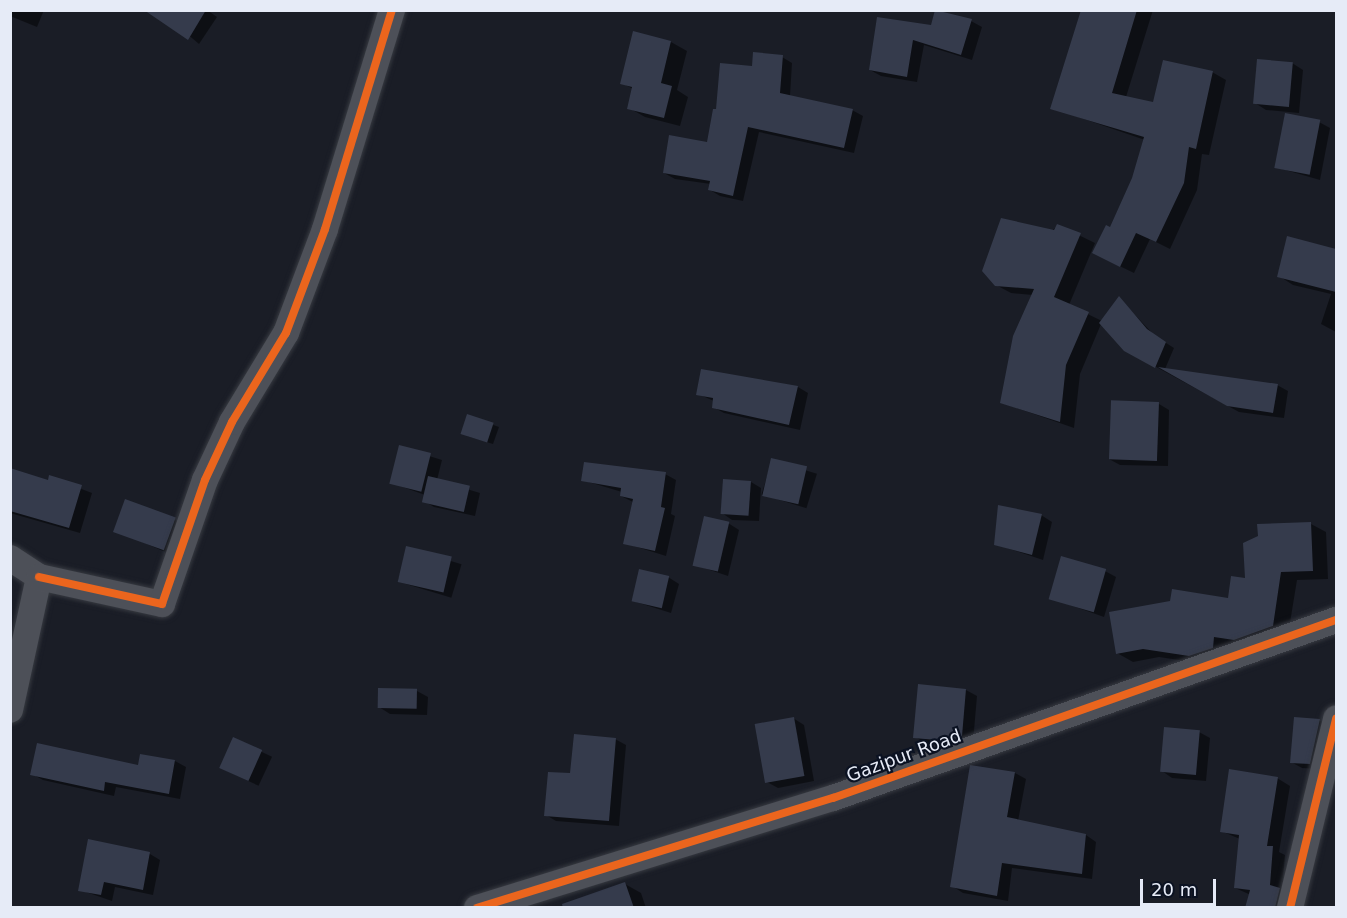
<!DOCTYPE html>
<style>
body{margin:0}
#map{position:relative;width:1347px;height:918px;overflow:hidden;background:#1a1d26;font-family:"DejaVu Sans",sans-serif}
div>[style]{position:absolute}
.shadow>*{inset:0;background:#0007;transform-origin:0 0}
.building>*{inset:0;background:#353b4c;transform-origin:0 0}
.roads{filter:drop-shadow(0 0 2px #373a41) drop-shadow(0 0 2px #373a41)}
.minor>*{height:26px;margin:-13px;padding:0 13px;transform-origin:13px;border-radius:13px;background:#4d5058}
.cycleway>*{height:8px;margin:-4px;padding:0 4px;transform-origin:4px;border-radius:4px;background:#eb651d}
span{translate:-50% -50%;white-space:nowrap;text-align:center;line-height:1.15;-webkit-text-stroke:4.5px #0b1222;paint-order:stroke}
.street-label{font-size:18px;color:#e6ebf7}
.frame{position:absolute;inset:0;border:12px solid #e6ebf7;pointer-events:none}
.scale{position:absolute;left:1140px;top:879px;width:76px;height:27px;box-sizing:border-box;border:3px solid #e6ebf7;border-top:0;padding-left:8px;font-size:18px;line-height:21px;white-space:nowrap;color:#e6ebf7;-webkit-text-stroke:4px #0b1222;paint-order:stroke}
</style>
<div id="map">
<div class="shadow">
<div style="clip-path:polygon(10px 10px,44px 10px,37px 27px,10px 16px)"></div>
<div style="clip-path:polygon(159px 10px,207px 10px,217px 17px,199px 44px)"></div>
<div style="clip-path:polygon(1082px 10px,1153px 10px,1126px 97px,1154px 104px,1212px 72px,1226px 80px,1209px 155px,1202px 154px,1197px 190px,1170px 249px,1150px 239px,1134px 273px,1107px 260px,1111px 229px,1133px 179px,1145px 140px,1052px 108px)"></div>
<div style="clip-path:polygon(879px 19px,932px 27px,971px 21px,982px 27px,972px 60px,924px 45px,917px 82px,881px 76px,870px 70px)"></div>
<div style="clip-path:polygon(671px 42px,687px 51px,677px 90px,688px 97px,680px 126px,645px 117px,629px 108px,633px 89px,622px 83px)"></div>
<div style="clip-path:polygon(782px 57px,792px 63px,790px 96px,852px 110px,863px 116px,854px 153px,759px 132px,743px 201px,720px 196px,710px 190px,711px 184px,675px 179px,664px 173px,708px 143px,718px 111px,753px 68px)"></div>
<div style="clip-path:polygon(1292px 63px,1303px 70px,1299px 113px,1266px 110px,1255px 103px)"></div>
<div style="clip-path:polygon(1319px 122px,1330px 128px,1320px 180px,1275px 167px)"></div>
<div style="clip-path:polygon(1058px 225px,1095px 243px,1069px 305px,1102px 321px,1119px 298px,1155px 336px,1174px 348px,1165px 369px,1277px 385px,1288px 391px,1284px 418px,1239px 412px,1125px 350px,1101px 324px,1080px 374px,1074px 428px,1002px 403px,1033px 295px,1011px 293px,996px 285px)"></div>
<div style="clip-path:polygon(1288px 238px,1336px 250px,1336px 332px,1321px 324px,1331px 294px,1293px 285px,1279px 276px)"></div>
<div style="clip-path:polygon(798px 387px,808px 393px,800px 430px,724px 413px,713px 407px,714px 401px,698px 394px)"></div>
<div style="clip-path:polygon(1159px 404px,1169px 410px,1168px 466px,1120px 465px,1109px 459px)"></div>
<div style="clip-path:polygon(468px 416px,499px 427px,493px 444px,467px 436px)"></div>
<div style="clip-path:polygon(400px 447px,442px 460px,437px 480px,480px 493px,475px 516px,434px 507px,424px 501px,425px 495px,392px 483px)"></div>
<div style="left:772px;top:460px;width:47px;height:36px;rotate:17deg"></div>
<div style="clip-path:polygon(10px 469px,48px 482px,50px 477px,92px 493px,80px 533px,10px 513px)"></div>
<div style="clip-path:polygon(665px 474px,676px 480px,671px 514px,675px 516px,666px 556px,624px 543px,633px 502px,621px 496px,622px 492px,582px 480px)"></div>
<div style="clip-path:polygon(751px 482px,761px 488px,759px 521px,732px 520px,722px 513px)"></div>
<div style="clip-path:polygon(1041px 515px,1052px 522px,1043px 560px,995px 544px)"></div>
<div style="clip-path:polygon(175px 520px,186px 526px,175px 556px,114px 530px)"></div>
<div style="clip-path:polygon(728px 523px,739px 530px,728px 576px,695px 565px)"></div>
<div style="clip-path:polygon(1311px 524px,1326px 532px,1328px 579px,1297px 580px,1288px 635px,1205px 664px,1159px 657px,1133px 662px,1117px 653px,1229px 600px,1246px 579px)"></div>
<div style="left:408px;top:548px;width:56px;height:35px;rotate:17deg"></div>
<div style="clip-path:polygon(1105px 571px,1116px 577px,1104px 617px,1050px 598px)"></div>
<div style="clip-path:polygon(668px 577px,679px 584px,671px 613px,633px 601px)"></div>
<div style="clip-path:polygon(920px 686px,966px 690px,977px 696px,973px 742px,960px 746px,926px 743px,915px 737px)"></div>
<div style="clip-path:polygon(417px 691px,428px 697px,427px 715px,390px 714px,379px 707px)"></div>
<div style="clip-path:polygon(793px 718px,804px 725px,814px 781px,778px 788px,767px 782px)"></div>
<div style="clip-path:polygon(1295px 719px,1320px 721px,1331px 727px,1320px 769px,1302px 768px,1291px 762px)"></div>
<div style="clip-path:polygon(1199px 732px,1210px 738px,1206px 781px,1172px 778px,1162px 771px)"></div>
<div style="left:234px;top:739px;width:42px;height:32px;rotate:25deg"></div>
<div style="clip-path:polygon(615px 739px,626px 745px,619px 826px,556px 821px,546px 815px,571px 775px)"></div>
<div style="clip-path:polygon(141px 755px,175px 761px,186px 767px,180px 799px,116px 787px,114px 796px,43px 780px,32px 774px,139px 767px)"></div>
<div style="clip-path:polygon(971px 767px,1015px 773px,1026px 779px,1018px 821px,1086px 835px,1096px 842px,1092px 879px,1012px 868px,1008px 901px,963px 893px,952px 886px)"></div>
<div style="clip-path:polygon(1277px 778px,1290px 786px,1279px 852px,1285px 855px,1282px 891px,1290px 908px,1247px 908px,1251px 895px,1235px 888px,1240px 839px,1221px 831px)"></div>
<div style="clip-path:polygon(150px 854px,160px 860px,153px 895px,115px 887px,112px 901px,80px 890px)"></div>
<div style="clip-path:polygon(625px 884px,641px 893px,646px 908px,558px 908px)"></div>
</div>
<div class="building">
<div style="clip-path:polygon(144px 10px,206px 10px,188px 40px)"></div>
<div style="clip-path:polygon(935px 10px,972px 19px,961px 55px,913px 40px,907px 77px,869px 70px,877px 17px,931px 25px)"></div>
<div style="clip-path:polygon(1081px 10px,1137px 10px,1112px 93px,1153px 102px,1163px 60px,1213px 71px,1196px 149px,1189px 147px,1184px 183px,1156px 242px,1136px 233px,1120px 267px,1092px 253px,1106px 225px,1110px 227px,1132px 178px,1144px 137px,1050px 109px)"></div>
<div style="clip-path:polygon(633px 31px,671px 41px,661px 83px,672px 86px,664px 118px,627px 109px,632px 87px,620px 84px)"></div>
<div style="clip-path:polygon(753px 52px,783px 55px,780px 93px,853px 109px,844px 148px,748px 127px,733px 196px,708px 190px,710px 181px,663px 173px,669px 135px,707px 142px,713px 109px,716px 109px,720px 63px,752px 66px)"></div>
<div style="left:1257px;top:59px;width:36px;height:45px;rotate:5deg"></div>
<div style="left:1285px;top:113px;width:36px;height:56px;rotate:11deg"></div>
<div style="clip-path:polygon(1001px 218px,1054px 230px,1057px 224px,1081px 233px,1054px 297px,1089px 312px,1066px 365px,1060px 422px,1000px 403px,1013px 336px,1034px 289px,995px 286px,982px 271px)"></div>
<div style="clip-path:polygon(1287px 236px,1336px 249px,1336px 292px,1277px 277px)"></div>
<div style="clip-path:polygon(1119px 296px,1147px 329px,1166px 342px,1155px 368px,1124px 351px,1099px 323px)"></div>
<div style="clip-path:polygon(1158px 367px,1278px 384px,1273px 413px,1227px 406px)"></div>
<div style="clip-path:polygon(701px 369px,798px 386px,789px 425px,712px 408px,713px 398px,696px 395px)"></div>
<div style="left:1159px;top:402px;width:59px;height:48px;rotate:92deg"></div>
<div style="left:467px;top:414px;width:28px;height:21px;rotate:18deg"></div>
<div style="left:399px;top:445px;width:33px;height:40px;rotate:14deg"></div>
<div style="left:771px;top:458px;width:37px;height:39px;rotate:13deg"></div>
<div style="clip-path:polygon(584px 462px,666px 472px,661px 507px,665px 508px,655px 551px,623px 544px,633px 499px,620px 496px,621px 488px,581px 481px)"></div>
<div style="clip-path:polygon(10px 468px,48px 480px,49px 475px,82px 485px,69px 528px,10px 511px)"></div>
<div style="left:428px;top:476px;width:43px;height:27px;rotate:13deg"></div>
<div style="left:723px;top:479px;width:28px;height:35px;rotate:4deg"></div>
<div style="left:125px;top:499px;width:54px;height:35px;rotate:20deg"></div>
<div style="clip-path:polygon(998px 505px,1042px 514px,1032px 555px,994px 545px)"></div>
<div style="left:704px;top:516px;width:26px;height:51px;rotate:13deg"></div>
<div style="clip-path:polygon(1311px 522px,1313px 571px,1281px 572px,1273px 626px,1234px 640px,1214px 637px,1213px 648px,1189px 656px,1143px 649px,1116px 654px,1109px 612px,1170px 601px,1172px 589px,1228px 598px,1231px 576px,1245px 578px,1243px 543px,1258px 536px,1257px 524px)"></div>
<div style="left:406px;top:546px;width:47px;height:37px;rotate:13deg"></div>
<div style="left:1061px;top:556px;width:47px;height:45px;rotate:16deg"></div>
<div style="left:639px;top:569px;width:31px;height:33px;rotate:13deg"></div>
<div style="clip-path:polygon(918px 684px,966px 689px,962px 736px,949px 741px,913px 738px)"></div>
<div style="left:378px;top:688px;width:39px;height:20px;rotate:1deg"></div>
<div style="left:794px;top:717px;width:60px;height:40px;rotate:80deg"></div>
<div style="clip-path:polygon(1294px 717px,1320px 719px,1310px 764px,1290px 763px)"></div>
<div style="left:1164px;top:727px;width:36px;height:45px;rotate:5deg"></div>
<div style="clip-path:polygon(574px 734px,616px 738px,609px 821px,544px 816px,548px 772px,570px 773px)"></div>
<div style="left:233px;top:737px;width:32px;height:34px;rotate:24deg"></div>
<div style="clip-path:polygon(37px 743px,138px 765px,140px 754px,175px 760px,169px 794px,105px 782px,104px 791px,30px 775px)"></div>
<div style="clip-path:polygon(970px 765px,1015px 772px,1007px 817px,1086px 834px,1082px 874px,1002px 863px,997px 896px,950px 887px)"></div>
<div style="clip-path:polygon(1229px 769px,1278px 777px,1267px 846px,1273px 846px,1270px 885px,1280px 888px,1275px 908px,1245px 908px,1250px 890px,1234px 888px,1239px 835px,1220px 832px)"></div>
<div style="clip-path:polygon(88px 839px,150px 852px,143px 890px,104px 882px,101px 895px,78px 891px)"></div>
<div style="clip-path:polygon(625px 882px,634px 908px,563px 908px,562px 904px)"></div>
</div>
<div class="roads">
<div class="minor">
<div style="left:10px;top:558px;width:35px;rotate:33deg"></div>
<div style="left:39px;top:577px;width:136px;rotate:102.3deg"></div>
<div style="left:39px;top:577px;width:126px;rotate:12.4deg"></div>
<div style="left:162px;top:604px;width:131px;rotate:-70.9deg"></div>
<div style="left:205px;top:480px;width:64px;rotate:-65deg"></div>
<div style="left:232px;top:422px;width:104px;rotate:-58.8deg"></div>
<div style="left:286px;top:333px;width:111px;rotate:-69.4deg"></div>
<div style="left:325px;top:229px;width:229px;rotate:-73deg"></div>
<div style="left:477px;top:908px;width:373px;rotate:-17.2deg"></div>
<div style="left:833px;top:798px;width:534px;rotate:-19.49deg"></div>
<div style="left:1290px;top:908px;width:195px;rotate:-76.3deg"></div>
</div>
</div>
<div class="cycleway">
<div style="left:39px;top:577px;width:126px;rotate:12.4deg"></div>
<div style="left:162px;top:604px;width:131px;rotate:-70.9deg"></div>
<div style="left:205px;top:480px;width:64px;rotate:-65deg"></div>
<div style="left:232px;top:422px;width:104px;rotate:-58.8deg"></div>
<div style="left:286px;top:333px;width:111px;rotate:-69.4deg"></div>
<div style="left:325px;top:229px;width:229px;rotate:-73deg"></div>
<div style="left:477px;top:908px;width:373px;rotate:-17.2deg"></div>
<div style="left:833px;top:798px;width:534px;rotate:-19.49deg"></div>
<div style="left:1290px;top:908px;width:195px;rotate:-76.3deg"></div>
</div>
<div class="street-label">
<span style="left:904px;top:756px;rotate:-20deg">Gazipur Road</span>
</div>
<div class="frame"></div>
<div class="scale">20 m</div>
</div>
